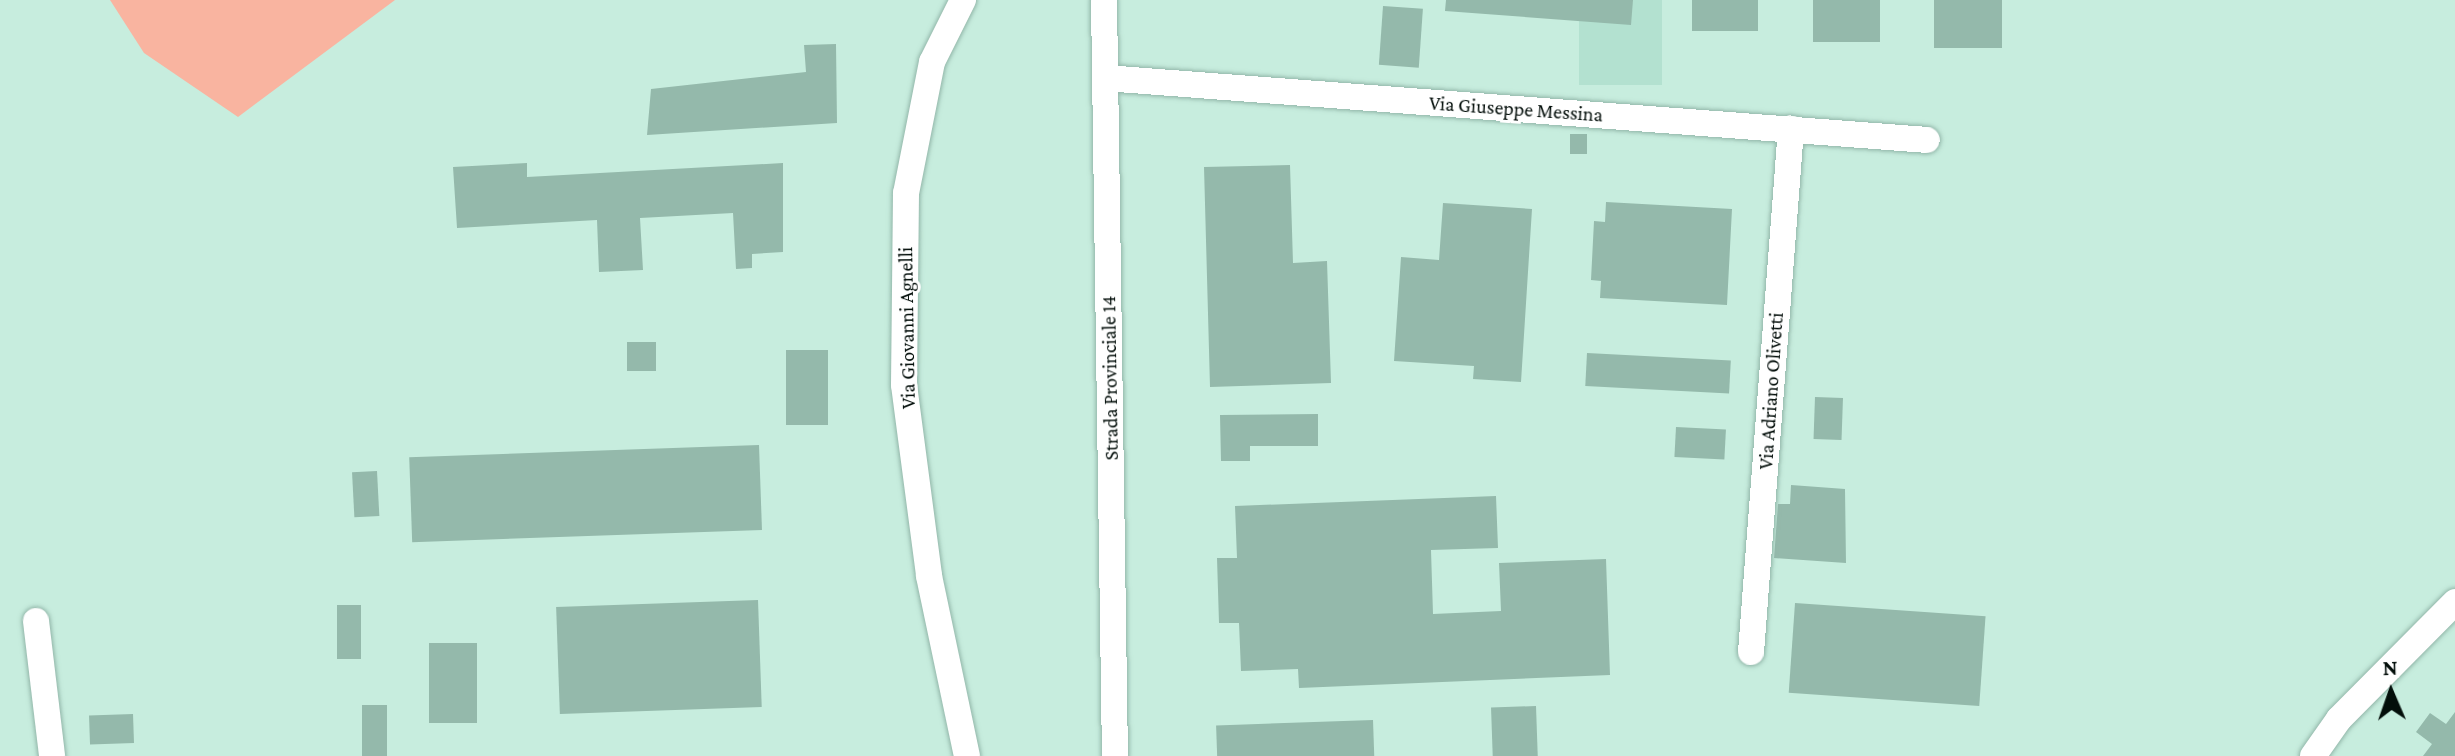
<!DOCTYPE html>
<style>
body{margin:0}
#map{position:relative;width:2455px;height:756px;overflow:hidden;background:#c7edde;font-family:"Crimson Pro",serif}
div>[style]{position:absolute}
.built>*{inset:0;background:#b3e1d0;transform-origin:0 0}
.green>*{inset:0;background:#f9b4a0}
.building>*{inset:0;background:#94b9ab;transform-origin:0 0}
.roads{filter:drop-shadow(0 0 2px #92b6a9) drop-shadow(0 0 2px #92b6a9)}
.minor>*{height:26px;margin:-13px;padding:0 13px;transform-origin:13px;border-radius:13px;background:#fff}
span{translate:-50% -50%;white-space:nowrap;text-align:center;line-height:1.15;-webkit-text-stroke:6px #fff;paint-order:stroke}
.street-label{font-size:20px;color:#030e0a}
.north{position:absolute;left:2351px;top:652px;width:80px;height:80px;-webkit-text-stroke:6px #fff;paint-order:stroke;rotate:358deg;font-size:22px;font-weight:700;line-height:32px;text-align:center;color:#030e0a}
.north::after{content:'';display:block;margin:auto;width:28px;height:36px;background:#030e0a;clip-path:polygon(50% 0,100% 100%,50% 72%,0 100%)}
</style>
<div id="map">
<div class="built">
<div style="left:1579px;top:0;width:83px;height:85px"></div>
</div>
<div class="green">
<div style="clip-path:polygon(110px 0,395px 0,238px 117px,144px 53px)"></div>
</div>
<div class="building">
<div style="clip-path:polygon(1446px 0,1633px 0,1631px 25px,1445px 11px)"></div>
<div style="left:1692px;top:0;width:66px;height:31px"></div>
<div style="left:1813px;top:0;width:67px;height:42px"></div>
<div style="left:1934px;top:0;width:68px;height:48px"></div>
<div style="left:1383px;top:6px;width:40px;height:59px;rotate:4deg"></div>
<div style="clip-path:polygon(836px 44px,837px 123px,647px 135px,651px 89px,806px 72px,804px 45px)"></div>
<div style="left:1570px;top:134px;width:17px;height:20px"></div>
<div style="clip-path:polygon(527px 163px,527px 177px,783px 163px,783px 252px,752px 254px,752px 268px,736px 269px,733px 213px,640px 218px,643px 270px,599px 272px,597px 220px,457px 228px,453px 167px)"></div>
<div style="clip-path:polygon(1290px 165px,1293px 263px,1327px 261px,1331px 383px,1210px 387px,1204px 167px)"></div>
<div style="clip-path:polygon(1606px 202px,1732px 209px,1727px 305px,1600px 298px,1601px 281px,1591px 280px,1594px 221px,1605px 222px)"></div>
<div style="clip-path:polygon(1443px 203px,1532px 209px,1521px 382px,1473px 379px,1474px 366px,1394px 361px,1401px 257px,1439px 260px)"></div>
<div style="left:656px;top:342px;width:29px;height:29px;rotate:90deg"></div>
<div style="left:786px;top:350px;width:42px;height:75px"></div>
<div style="left:1587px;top:353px;width:144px;height:33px;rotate:3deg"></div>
<div style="left:1815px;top:397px;width:28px;height:42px;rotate:2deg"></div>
<div style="clip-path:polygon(1318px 414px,1318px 446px,1250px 446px,1250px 461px,1221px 461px,1220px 415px)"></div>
<div style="left:1676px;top:427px;width:50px;height:30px;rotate:3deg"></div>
<div style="left:759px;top:445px;width:85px;height:350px;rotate:88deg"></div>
<div style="left:377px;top:471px;width:45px;height:25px;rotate:87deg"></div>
<div style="clip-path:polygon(1791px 485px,1845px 489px,1846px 563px,1774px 558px,1778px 504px,1790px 504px)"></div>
<div style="clip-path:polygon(1496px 496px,1498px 548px,1431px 550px,1433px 614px,1501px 611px,1499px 563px,1606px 559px,1610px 675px,1299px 688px,1298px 669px,1241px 671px,1239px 623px,1219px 623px,1217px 558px,1237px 558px,1235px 506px)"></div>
<div style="left:758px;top:600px;width:107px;height:202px;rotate:88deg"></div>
<div style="left:1795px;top:603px;width:191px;height:90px;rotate:4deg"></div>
<div style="left:337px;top:605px;width:24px;height:54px"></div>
<div style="left:429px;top:643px;width:48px;height:80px"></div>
<div style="left:387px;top:705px;width:51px;height:25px;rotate:90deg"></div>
<div style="left:1536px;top:706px;width:50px;height:45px;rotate:88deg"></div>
<div style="clip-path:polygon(2455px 712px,2455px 756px,2423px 756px,2432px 744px,2416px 732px,2430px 713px,2446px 724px)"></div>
<div style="left:133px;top:714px;width:29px;height:44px;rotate:88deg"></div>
<div style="left:1373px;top:720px;width:36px;height:157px;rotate:88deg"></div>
</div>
<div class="roads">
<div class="minor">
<div style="left:963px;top:0;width:69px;rotate:116.6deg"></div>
<div style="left:932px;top:62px;width:134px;rotate:101.2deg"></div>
<div style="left:906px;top:193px;width:192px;rotate:90.6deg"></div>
<div style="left:904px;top:385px;width:193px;rotate:82.5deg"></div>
<div style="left:929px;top:576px;width:184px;rotate:78.1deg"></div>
<div style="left:1104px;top:0;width:756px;rotate:89.17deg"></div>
<div style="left:1105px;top:78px;width:824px;rotate:4.31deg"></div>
<div style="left:36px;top:621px;width:136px;rotate:83.2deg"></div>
<div style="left:1751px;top:652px;width:525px;rotate:-85.63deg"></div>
<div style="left:2313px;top:756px;width:45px;rotate:-54.9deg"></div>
<div style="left:2339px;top:719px;width:165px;rotate:-45.2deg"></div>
</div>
</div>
<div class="street-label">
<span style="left:1516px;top:109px;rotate:4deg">Via Giuseppe Messina</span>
<span style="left:907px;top:328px;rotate:-91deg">Via Giovanni Agnelli</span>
<span style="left:1110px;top:378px;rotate:-91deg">Strada Provinciale 14</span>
<span style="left:1771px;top:391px;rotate:-86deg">Via Adriano Olivetti</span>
</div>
<div class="north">N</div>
</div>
